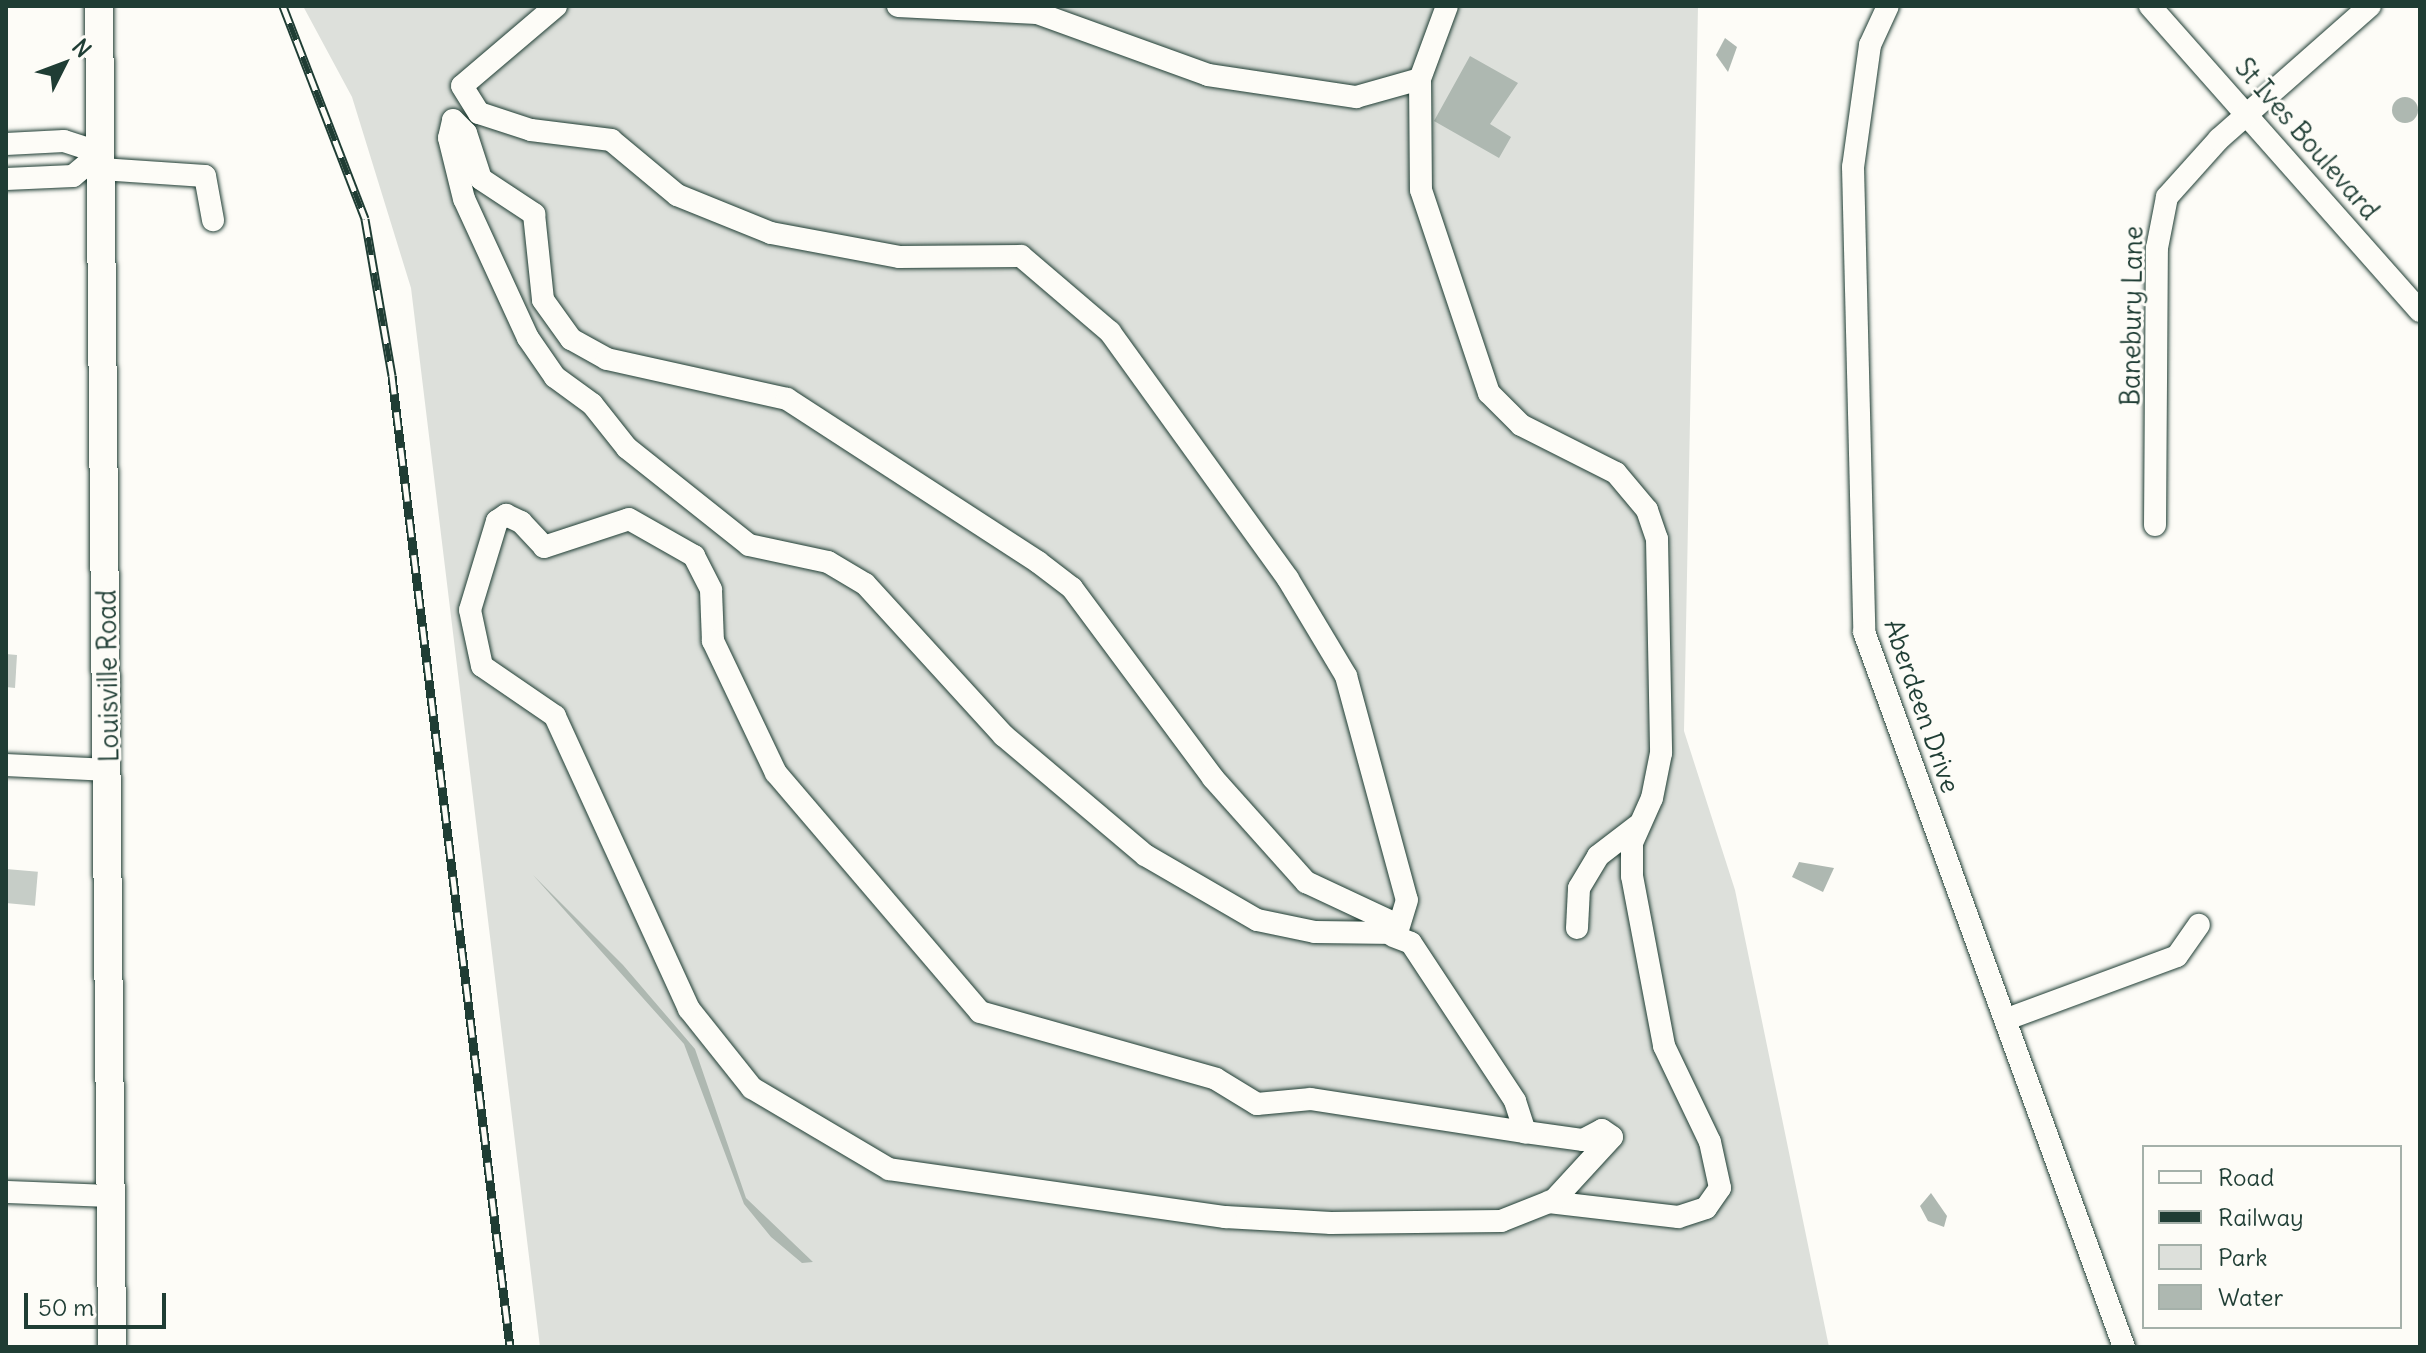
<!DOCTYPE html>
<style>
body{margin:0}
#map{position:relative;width:2426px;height:1353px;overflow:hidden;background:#fdfcf7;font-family:Delius,sans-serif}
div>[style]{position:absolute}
.green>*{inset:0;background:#dde0db}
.water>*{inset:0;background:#aeb8b1}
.round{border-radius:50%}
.building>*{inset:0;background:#c6cdc7;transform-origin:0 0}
.roads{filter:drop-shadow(0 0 2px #1f3d34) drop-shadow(0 0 2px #1f3d34)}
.minor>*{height:22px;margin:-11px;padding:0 11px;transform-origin:11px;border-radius:11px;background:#fdfcf7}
.major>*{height:28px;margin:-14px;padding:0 14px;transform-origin:14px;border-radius:14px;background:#fdfcf7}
.rail>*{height:9px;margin-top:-4.5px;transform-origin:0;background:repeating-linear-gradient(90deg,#fdfcf7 0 18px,#1f3d34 0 36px);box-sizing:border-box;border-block:2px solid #1f3d34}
span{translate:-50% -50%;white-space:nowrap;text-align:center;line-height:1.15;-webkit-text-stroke:6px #fdfcf7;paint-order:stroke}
.street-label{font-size:26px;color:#1f3d34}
.frame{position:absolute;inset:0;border:8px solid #1f3d34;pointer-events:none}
.legend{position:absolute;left:2142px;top:1145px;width:260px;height:184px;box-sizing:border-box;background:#fdfcf7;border:2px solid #a4b0a9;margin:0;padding:10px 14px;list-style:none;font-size:24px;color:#1f3d34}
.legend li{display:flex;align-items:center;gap:16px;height:40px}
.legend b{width:40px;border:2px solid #a4b0a9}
.north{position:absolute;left:24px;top:24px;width:80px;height:80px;-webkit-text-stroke:6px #fdfcf7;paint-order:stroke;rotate:48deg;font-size:22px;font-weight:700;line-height:32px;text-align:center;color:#1f3d34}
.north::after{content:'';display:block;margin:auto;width:28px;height:36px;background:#1f3d34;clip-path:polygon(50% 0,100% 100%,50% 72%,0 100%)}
.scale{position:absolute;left:24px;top:1293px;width:142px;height:36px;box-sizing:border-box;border:4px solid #1f3d34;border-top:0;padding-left:10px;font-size:24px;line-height:28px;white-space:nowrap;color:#1f3d34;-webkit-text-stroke:6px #fdfcf7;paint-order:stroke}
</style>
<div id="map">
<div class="green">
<div style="clip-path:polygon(303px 6px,1698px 6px,1684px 731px,1735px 890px,1829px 1347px,540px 1347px,411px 288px,352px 97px)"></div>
</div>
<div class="water">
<div style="clip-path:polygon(1725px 38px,1737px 47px,1728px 72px,1716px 55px)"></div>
<div style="clip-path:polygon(1470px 56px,1518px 83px,1490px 124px,1511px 137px,1499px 158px,1434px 121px)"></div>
<div class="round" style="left:2392px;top:97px;width:26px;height:26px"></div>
<div style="clip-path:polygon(1799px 862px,1834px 868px,1823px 892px,1792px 877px)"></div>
<div style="clip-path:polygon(533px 875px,623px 965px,695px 1049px,746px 1198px,813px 1262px,802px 1263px,771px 1237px,744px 1204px,684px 1044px)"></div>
<div style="clip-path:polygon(1931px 1193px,1947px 1216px,1944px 1227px,1928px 1221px,1920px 1206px)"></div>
</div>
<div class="building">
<div style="clip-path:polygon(6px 654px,17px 655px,15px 688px,6px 687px)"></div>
<div style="left:6px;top:869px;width:32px;height:34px;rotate:5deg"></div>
</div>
<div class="roads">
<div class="minor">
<div style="left:556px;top:6px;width:123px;rotate:139.6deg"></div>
<div style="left:462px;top:86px;width:32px;rotate:58deg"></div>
<div style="left:479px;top:113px;width:55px;rotate:18.1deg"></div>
<div style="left:531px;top:130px;width:81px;rotate:7.1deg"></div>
<div style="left:611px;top:140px;width:86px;rotate:39.8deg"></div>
<div style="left:677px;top:195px;width:101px;rotate:22deg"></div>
<div style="left:771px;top:233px;width:130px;rotate:10.6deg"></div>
<div style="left:899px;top:257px;width:122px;rotate:-0.5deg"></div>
<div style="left:1021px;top:256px;width:117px;rotate:40.5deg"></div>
<div style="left:1110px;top:332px;width:304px;rotate:54.2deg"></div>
<div style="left:1288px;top:579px;width:113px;rotate:59.1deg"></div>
<div style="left:1346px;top:676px;width:232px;rotate:74.8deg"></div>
<div style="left:1407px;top:900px;width:34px;rotate:107deg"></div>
<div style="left:1397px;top:933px;width:82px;rotate:-179.3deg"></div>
<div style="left:1315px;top:932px;width:59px;rotate:-168.3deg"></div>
<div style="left:1257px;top:920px;width:129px;rotate:-149.9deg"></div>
<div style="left:1145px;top:855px;width:185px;rotate:-139.8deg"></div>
<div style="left:1004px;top:736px;width:206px;rotate:-132.4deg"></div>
<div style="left:865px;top:584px;width:43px;rotate:-149.3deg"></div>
<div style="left:828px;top:562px;width:81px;rotate:-167.9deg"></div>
<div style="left:749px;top:545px;width:156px;rotate:-141.5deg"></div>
<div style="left:627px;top:448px;width:56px;rotate:-128.5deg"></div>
<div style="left:592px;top:404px;width:46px;rotate:-143.9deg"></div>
<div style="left:555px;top:377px;width:47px;rotate:-124.7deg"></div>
<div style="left:528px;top:338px;width:153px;rotate:-114.7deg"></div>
<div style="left:464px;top:199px;width:63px;rotate:-103.8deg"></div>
<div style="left:449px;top:138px;width:18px;rotate:-77deg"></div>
<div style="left:453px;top:120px;width:18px;rotate:45deg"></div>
<div style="left:466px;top:133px;width:48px;rotate:71.9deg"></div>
<div style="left:481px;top:179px;width:64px;rotate:33.4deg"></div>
<div style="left:534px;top:214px;width:86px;rotate:84deg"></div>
<div style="left:543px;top:300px;width:48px;rotate:54.3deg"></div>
<div style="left:571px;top:339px;width:41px;rotate:29.1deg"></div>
<div style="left:607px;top:359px;width:184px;rotate:12.5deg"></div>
<div style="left:787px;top:399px;width:299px;rotate:33deg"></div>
<div style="left:1038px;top:562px;width:43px;rotate:37.4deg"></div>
<div style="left:1072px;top:588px;width:237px;rotate:53.4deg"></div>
<div style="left:1213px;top:778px;width:140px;rotate:48.2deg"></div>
<div style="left:1306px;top:882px;width:102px;rotate:25.1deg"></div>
<div style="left:898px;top:6px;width:139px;rotate:2.9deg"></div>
<div style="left:1037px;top:13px;width:182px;rotate:19.9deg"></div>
<div style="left:1208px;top:75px;width:150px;rotate:8.5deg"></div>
<div style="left:1356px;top:97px;width:66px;rotate:-15.7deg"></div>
<div style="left:1420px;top:79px;width:78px;rotate:-69.7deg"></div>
<div style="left:1888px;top:6px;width:43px;rotate:114.8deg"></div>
<div style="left:1870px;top:45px;width:123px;rotate:97.9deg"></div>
<div style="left:1853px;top:167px;width:465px;rotate:88.6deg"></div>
<div style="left:1864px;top:632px;width:761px;rotate:70.02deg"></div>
<div style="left:2150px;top:6px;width:407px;rotate:48.5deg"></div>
<div style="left:1420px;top:79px;width:111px;rotate:89.5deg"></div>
<div style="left:1421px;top:190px;width:214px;rotate:71.5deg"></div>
<div style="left:1489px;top:393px;width:45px;rotate:45deg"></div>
<div style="left:1521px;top:425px;width:106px;rotate:26.8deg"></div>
<div style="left:1616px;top:473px;width:48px;rotate:50deg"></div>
<div style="left:1647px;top:510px;width:31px;rotate:71deg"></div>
<div style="left:1657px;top:539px;width:214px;rotate:88.9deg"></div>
<div style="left:1661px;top:753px;width:46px;rotate:101.3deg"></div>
<div style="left:1652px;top:798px;width:49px;rotate:114deg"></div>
<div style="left:1632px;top:843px;width:33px;rotate:90deg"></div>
<div style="left:1632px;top:876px;width:173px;rotate:79.3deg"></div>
<div style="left:1664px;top:1046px;width:106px;rotate:64.4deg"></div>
<div style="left:1710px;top:1142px;width:47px;rotate:77.7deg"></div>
<div style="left:1720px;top:1188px;width:24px;rotate:125deg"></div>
<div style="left:1706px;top:1208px;width:29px;rotate:162deg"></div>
<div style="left:1678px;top:1217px;width:130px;rotate:-173.4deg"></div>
<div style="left:6px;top:144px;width:58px;rotate:-3deg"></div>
<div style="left:64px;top:141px;width:38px;rotate:18deg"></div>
<div style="left:101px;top:169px;width:104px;rotate:3.9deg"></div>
<div style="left:205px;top:176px;width:45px;rotate:79.7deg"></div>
<div style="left:6px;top:179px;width:67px;rotate:-2.6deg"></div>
<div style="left:73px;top:176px;width:35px;rotate:-40deg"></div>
<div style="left:2155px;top:525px;width:277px;rotate:-89.6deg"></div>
<div style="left:2157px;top:248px;width:52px;rotate:-78.9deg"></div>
<div style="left:2167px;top:197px;width:78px;rotate:-48.1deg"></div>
<div style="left:2219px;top:139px;width:201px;rotate:-41.4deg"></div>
<div style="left:6px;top:765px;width:103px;rotate:2.8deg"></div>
<div style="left:1577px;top:928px;width:40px;rotate:-87.1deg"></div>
<div style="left:1579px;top:888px;width:37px;rotate:-59deg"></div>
<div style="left:1598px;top:856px;width:49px;rotate:-37.6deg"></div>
<div style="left:1393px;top:936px;width:19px;rotate:21deg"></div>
<div style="left:1411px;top:943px;width:189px;rotate:56.6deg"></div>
<div style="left:1515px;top:1101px;width:33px;rotate:72deg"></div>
<div style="left:1525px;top:1132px;width:59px;rotate:7.9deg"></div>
<div style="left:1583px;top:1140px;width:21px;rotate:-28deg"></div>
<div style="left:1602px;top:1130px;width:12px;rotate:35deg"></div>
<div style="left:1612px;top:1137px;width:86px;rotate:132.6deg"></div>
<div style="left:1554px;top:1200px;width:57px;rotate:158.4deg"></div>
<div style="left:1501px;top:1221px;width:170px;rotate:179.3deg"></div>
<div style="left:1331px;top:1223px;width:106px;rotate:-176.8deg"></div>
<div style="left:1225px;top:1217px;width:339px;rotate:-171.9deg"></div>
<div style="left:889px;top:1169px;width:159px;rotate:-149.4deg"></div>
<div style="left:752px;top:1088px;width:101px;rotate:-128.6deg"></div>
<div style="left:689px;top:1009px;width:322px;rotate:-114.6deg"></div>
<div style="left:555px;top:716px;width:88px;rotate:-145.6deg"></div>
<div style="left:482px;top:666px;width:57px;rotate:-102.1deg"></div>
<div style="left:470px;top:610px;width:93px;rotate:-73.1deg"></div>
<div style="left:497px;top:521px;width:11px;rotate:-34deg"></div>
<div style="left:506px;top:515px;width:17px;rotate:25deg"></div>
<div style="left:521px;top:522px;width:34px;rotate:47deg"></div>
<div style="left:544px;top:547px;width:89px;rotate:-18.2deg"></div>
<div style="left:629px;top:519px;width:75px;rotate:29.6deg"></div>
<div style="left:694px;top:556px;width:38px;rotate:63deg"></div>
<div style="left:711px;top:590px;width:51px;rotate:87.8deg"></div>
<div style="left:713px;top:641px;width:146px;rotate:64.5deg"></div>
<div style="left:776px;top:773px;width:314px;rotate:49.5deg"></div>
<div style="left:980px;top:1012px;width:245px;rotate:15.8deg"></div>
<div style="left:1216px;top:1079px;width:48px;rotate:31.4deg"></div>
<div style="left:1257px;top:1104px;width:54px;rotate:-5.3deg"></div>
<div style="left:1311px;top:1099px;width:217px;rotate:8.8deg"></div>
<div style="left:2007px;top:1019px;width:181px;rotate:-20.3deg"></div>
<div style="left:2177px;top:956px;width:38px;rotate:-55deg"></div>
<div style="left:6px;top:1192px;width:105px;rotate:2.2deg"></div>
</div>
<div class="major">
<div style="left:99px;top:6px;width:1341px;rotate:89.44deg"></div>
</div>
</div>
<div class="rail">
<div style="left:283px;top:6px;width:228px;rotate:68.9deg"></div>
<div style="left:365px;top:219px;width:159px;rotate:80.2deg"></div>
<div style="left:392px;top:376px;width:978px;rotate:83.07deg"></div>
</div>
<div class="street-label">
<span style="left:2307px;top:139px;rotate:49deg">St Ives Boulevard</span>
<span style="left:2132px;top:316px;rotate:-89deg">Banebury Lane</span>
<span style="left:108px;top:676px;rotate:-91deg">Louisville Road</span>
<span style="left:1922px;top:706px;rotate:71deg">Aberdeen Drive</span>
</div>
<div class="frame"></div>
<ul class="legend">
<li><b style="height:10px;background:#fdfcf7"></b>Road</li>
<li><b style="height:10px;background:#1f3d34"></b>Railway</li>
<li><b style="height:22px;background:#dde0db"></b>Park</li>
<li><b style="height:22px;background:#aeb8b1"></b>Water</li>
</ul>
<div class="north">N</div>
<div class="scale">50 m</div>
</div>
